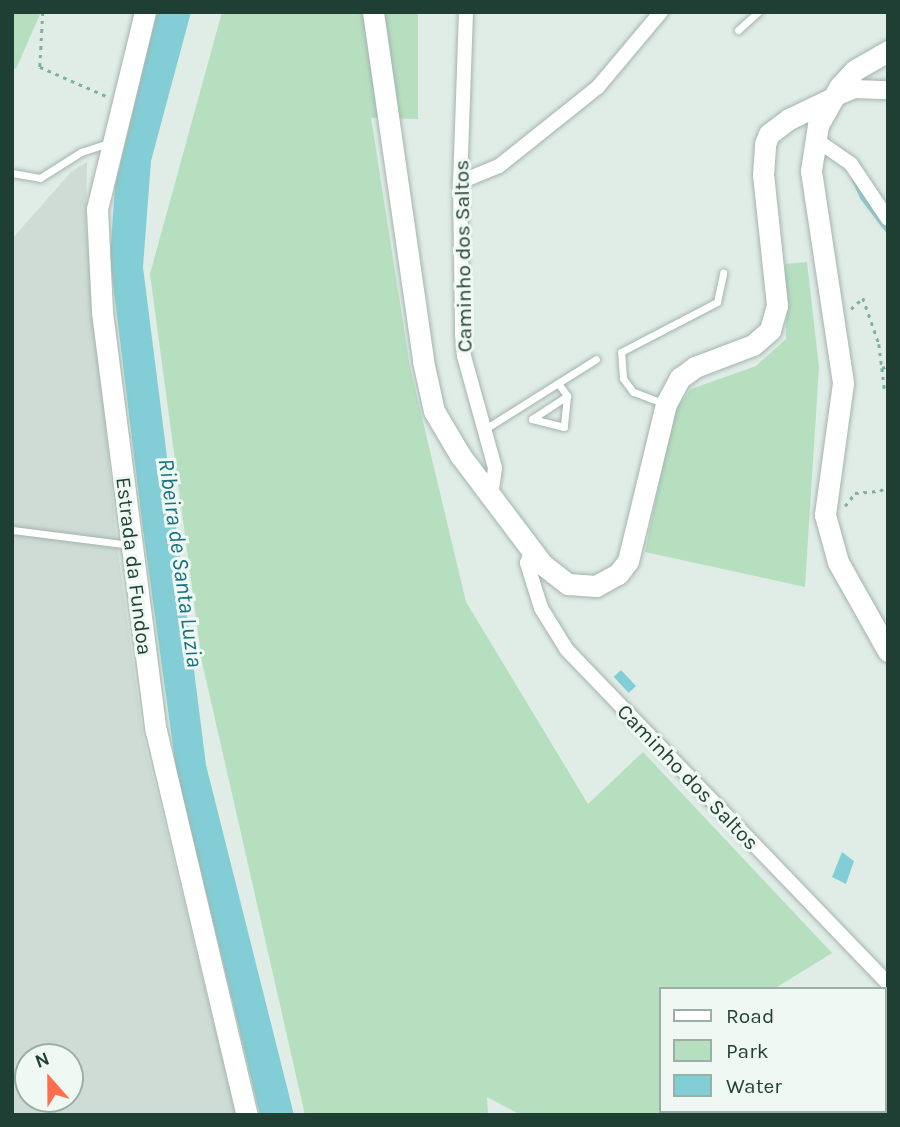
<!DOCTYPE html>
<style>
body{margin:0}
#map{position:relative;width:900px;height:1127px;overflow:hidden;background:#e0ece6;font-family:Karla,sans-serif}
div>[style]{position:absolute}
.built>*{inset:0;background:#cedcd5}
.green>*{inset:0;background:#b6dfbf}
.water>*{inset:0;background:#83ced6;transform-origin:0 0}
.stream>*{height:5px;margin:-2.5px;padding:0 2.5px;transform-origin:2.5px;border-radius:2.5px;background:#83ced6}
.path>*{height:2.5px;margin-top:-1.25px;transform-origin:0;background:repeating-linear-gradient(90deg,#7db29f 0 3.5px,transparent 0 8.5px)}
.roads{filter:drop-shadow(0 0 2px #a2b4ad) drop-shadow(0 0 2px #a2b4ad)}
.service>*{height:7px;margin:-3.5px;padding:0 3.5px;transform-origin:3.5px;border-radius:3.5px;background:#fff}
.minor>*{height:14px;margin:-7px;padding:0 7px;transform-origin:7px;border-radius:7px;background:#fff}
.tertiary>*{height:18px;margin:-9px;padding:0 9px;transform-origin:9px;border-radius:9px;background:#fff}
.secondary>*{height:21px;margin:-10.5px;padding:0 10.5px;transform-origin:10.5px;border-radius:10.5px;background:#fff}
span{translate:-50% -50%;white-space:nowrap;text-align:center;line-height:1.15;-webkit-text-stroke:6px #f0f8f4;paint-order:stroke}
.street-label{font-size:21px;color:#1f3e34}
.water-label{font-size:23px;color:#15727e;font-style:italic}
.frame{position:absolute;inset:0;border:14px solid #1f3e34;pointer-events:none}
.legend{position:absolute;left:659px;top:987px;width:228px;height:126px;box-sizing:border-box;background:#f0f8f4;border:2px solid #9caea7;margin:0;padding:9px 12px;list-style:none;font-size:21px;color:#1f3e34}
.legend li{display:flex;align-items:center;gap:14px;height:35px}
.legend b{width:35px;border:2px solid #9caea7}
.north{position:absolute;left:14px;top:1043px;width:70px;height:70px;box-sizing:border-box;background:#f0f8f4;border:2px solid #9caea7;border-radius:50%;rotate:339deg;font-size:19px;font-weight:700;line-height:28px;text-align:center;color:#1f3e34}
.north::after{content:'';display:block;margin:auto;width:24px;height:32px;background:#fd6e4d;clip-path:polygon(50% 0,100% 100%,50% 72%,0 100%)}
</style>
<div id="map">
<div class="built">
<div style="clip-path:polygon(evenodd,87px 162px,86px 225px,117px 544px,143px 736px,236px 1115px,12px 1115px,12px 239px,71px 172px,87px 162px,28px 1057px,70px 1057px,70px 1099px,28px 1099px,28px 1057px)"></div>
</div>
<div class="green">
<div style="clip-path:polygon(12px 12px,41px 12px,16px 69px,12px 67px)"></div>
<div style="clip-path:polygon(222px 12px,418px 12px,418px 119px,371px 118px,410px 367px,466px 602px,588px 804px,643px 752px,832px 953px,774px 989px,660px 989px,660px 1111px,816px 1111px,810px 1115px,521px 1115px,487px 1097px,488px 1115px,305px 1115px,202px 662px,150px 274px)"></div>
<div style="clip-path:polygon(807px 262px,819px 367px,805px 587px,645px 552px,674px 412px,691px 389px,756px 366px,786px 339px,785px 264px)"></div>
</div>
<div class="water">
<div style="clip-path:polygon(157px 12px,191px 12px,151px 161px,143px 267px,206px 765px,294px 1115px,260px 1115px,176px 768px,143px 529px,110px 258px,115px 186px)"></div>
<div style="left:621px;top:670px;width:22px;height:10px;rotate:47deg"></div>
<div style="clip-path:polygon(842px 852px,854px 861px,846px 884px,832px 877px)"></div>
</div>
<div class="stream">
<div style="left:854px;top:179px;width:20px;rotate:66deg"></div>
<div style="left:862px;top:197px;width:43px;rotate:52.6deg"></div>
</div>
<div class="path">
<div style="left:43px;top:12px;width:55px;rotate:93.1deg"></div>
<div style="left:40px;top:67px;width:72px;rotate:23.7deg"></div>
<div style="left:851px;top:309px;width:16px;rotate:-43deg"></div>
<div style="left:863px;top:298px;width:49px;rotate:70.8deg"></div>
<div style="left:879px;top:344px;width:24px;rotate:83deg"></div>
<div style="left:882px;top:368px;width:6px;rotate:-18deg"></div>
<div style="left:882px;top:368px;width:25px;rotate:83deg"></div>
<div style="left:845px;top:506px;width:16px;rotate:-52deg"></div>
<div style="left:855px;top:493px;width:25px;rotate:-5deg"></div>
<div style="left:880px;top:491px;width:10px;rotate:-37deg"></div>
<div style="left:884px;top:1080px;width:4px;rotate:-27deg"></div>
<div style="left:823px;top:1115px;width:7px;rotate:-34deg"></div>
</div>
<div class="roads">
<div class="service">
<div style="left:738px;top:30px;width:27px;rotate:-42deg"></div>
<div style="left:12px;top:173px;width:28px;rotate:10deg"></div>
<div style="left:40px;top:178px;width:49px;rotate:-32.4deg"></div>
<div style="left:81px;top:152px;width:32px;rotate:-18deg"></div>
<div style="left:558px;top:383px;width:16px;rotate:55deg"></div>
<div style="left:567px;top:396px;width:31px;rotate:96deg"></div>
<div style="left:564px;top:427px;width:33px;rotate:-166deg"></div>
<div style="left:532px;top:419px;width:42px;rotate:-33.3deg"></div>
<div style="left:665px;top:404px;width:34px;rotate:-159deg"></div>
<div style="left:633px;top:392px;width:17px;rotate:-126deg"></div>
<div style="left:623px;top:378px;width:26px;rotate:-94deg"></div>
<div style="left:621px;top:352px;width:108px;rotate:-27.5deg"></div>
<div style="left:717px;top:302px;width:30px;rotate:-78deg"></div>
<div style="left:485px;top:429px;width:131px;rotate:-32.2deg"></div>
<div style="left:12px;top:530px;width:119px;rotate:7.2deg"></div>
</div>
<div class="minor">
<div style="left:466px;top:12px;width:170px;rotate:92deg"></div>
<div style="left:460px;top:182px;width:152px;rotate:89.2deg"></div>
<div style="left:462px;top:334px;width:22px;rotate:85deg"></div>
<div style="left:464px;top:356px;width:116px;rotate:74.5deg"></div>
<div style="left:495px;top:468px;width:28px;rotate:98deg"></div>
<div style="left:815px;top:139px;width:44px;rotate:34.8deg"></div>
<div style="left:851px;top:164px;width:66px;rotate:56.1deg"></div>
<div style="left:460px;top:182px;width:42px;rotate:-22.3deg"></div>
<div style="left:499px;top:166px;width:127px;rotate:-38.6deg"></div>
<div style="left:598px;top:87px;width:98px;rotate:-50deg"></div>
<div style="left:532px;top:550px;width:14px;rotate:111deg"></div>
<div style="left:527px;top:563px;width:47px;rotate:72.7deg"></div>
<div style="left:541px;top:608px;width:49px;rotate:58.2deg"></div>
<div style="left:567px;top:650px;width:463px;rotate:46.1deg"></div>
</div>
<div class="tertiary">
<div style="left:831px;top:99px;width:25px;rotate:-23deg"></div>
<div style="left:854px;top:89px;width:34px;rotate:2deg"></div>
</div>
<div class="secondary">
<div style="left:145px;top:12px;width:203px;rotate:103.7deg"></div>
<div style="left:97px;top:209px;width:103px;rotate:87.2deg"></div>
<div style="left:102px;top:312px;width:422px;rotate:82.7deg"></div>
<div style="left:156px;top:731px;width:395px;rotate:76.7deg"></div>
<div style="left:373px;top:12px;width:353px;rotate:81.8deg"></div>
<div style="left:423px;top:361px;width:51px;rotate:77.6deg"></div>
<div style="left:434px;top:411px;width:51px;rotate:59.4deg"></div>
<div style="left:460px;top:455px;width:136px;rotate:53deg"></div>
<div style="left:542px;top:564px;width:33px;rotate:38deg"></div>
<div style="left:568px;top:584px;width:28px;rotate:4deg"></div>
<div style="left:596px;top:586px;width:25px;rotate:-29deg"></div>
<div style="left:618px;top:574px;width:16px;rotate:-52deg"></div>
<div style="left:628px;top:561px;width:162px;rotate:-76.4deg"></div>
<div style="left:666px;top:404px;width:30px;rotate:-62deg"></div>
<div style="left:680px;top:378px;width:19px;rotate:-36deg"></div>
<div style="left:695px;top:367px;width:62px;rotate:-20.8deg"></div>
<div style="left:753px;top:345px;width:23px;rotate:-41deg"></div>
<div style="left:770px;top:330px;width:26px;rotate:-74deg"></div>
<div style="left:777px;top:305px;width:131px;rotate:-96.1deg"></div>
<div style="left:763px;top:175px;width:31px;rotate:-86deg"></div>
<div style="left:765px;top:144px;width:11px;rotate:-68deg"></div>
<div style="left:769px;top:134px;width:25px;rotate:-37deg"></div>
<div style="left:789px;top:119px;width:47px;rotate:-25.5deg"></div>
<div style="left:888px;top:51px;width:38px;rotate:150deg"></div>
<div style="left:855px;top:70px;width:22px;rotate:133deg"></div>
<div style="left:840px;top:86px;width:45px;rotate:119.4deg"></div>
<div style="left:818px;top:125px;width:47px;rotate:98.7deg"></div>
<div style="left:811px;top:171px;width:214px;rotate:81.4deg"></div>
<div style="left:843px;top:383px;width:133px;rotate:97.8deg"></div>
<div style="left:825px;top:515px;width:49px;rotate:74.5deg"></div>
<div style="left:838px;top:562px;width:102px;rotate:60.7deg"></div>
</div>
</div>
<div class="street-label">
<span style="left:463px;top:256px;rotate:-91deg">Caminho dos Saltos</span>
<span style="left:134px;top:566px;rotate:83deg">Estrada da Fundoa</span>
<span style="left:688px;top:777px;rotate:46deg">Caminho dos Saltos</span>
</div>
<div class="water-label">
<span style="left:180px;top:563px;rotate:82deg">Ribeira de Santa Luzia</span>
</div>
<div class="frame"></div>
<ul class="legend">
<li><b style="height:9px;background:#fff"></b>Road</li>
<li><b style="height:19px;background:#b6dfbf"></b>Park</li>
<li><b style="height:19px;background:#83ced6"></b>Water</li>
</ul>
<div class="north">N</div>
</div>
